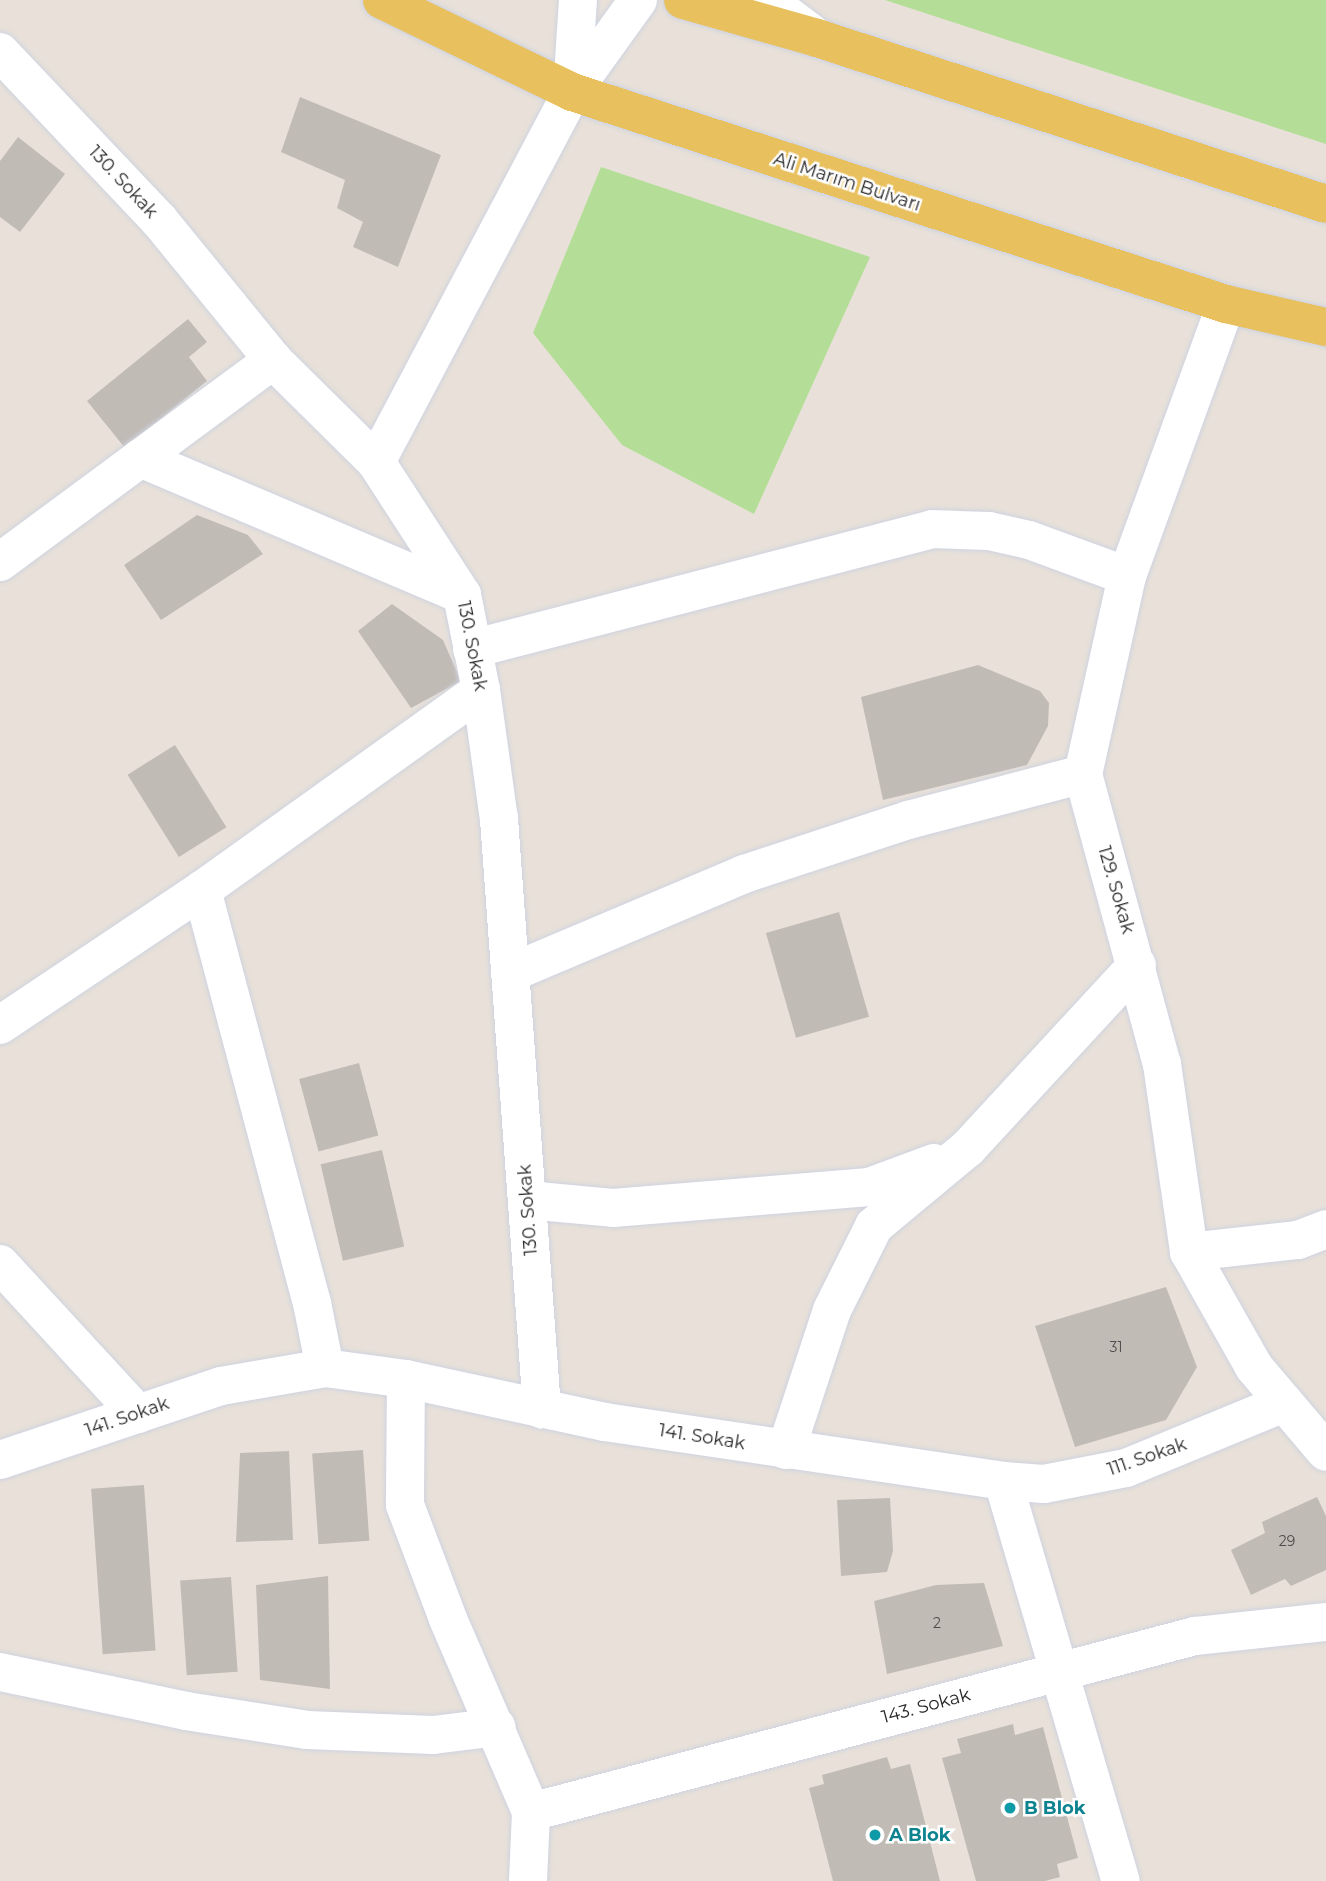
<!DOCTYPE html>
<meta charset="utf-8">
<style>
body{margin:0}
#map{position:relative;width:1326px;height:1881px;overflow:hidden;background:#e9e1d9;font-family:Montserrat,sans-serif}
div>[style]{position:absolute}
.green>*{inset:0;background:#b4de97}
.building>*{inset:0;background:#c1bbb6;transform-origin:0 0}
.roads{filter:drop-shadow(0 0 2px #ced3e0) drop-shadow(0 0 2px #ced3e0)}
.minor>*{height:38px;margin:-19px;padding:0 19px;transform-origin:19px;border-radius:19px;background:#fff}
.major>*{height:38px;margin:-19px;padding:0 19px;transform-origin:19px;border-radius:19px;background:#e9c05e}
.dots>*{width:19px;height:19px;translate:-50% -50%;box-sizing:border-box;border:4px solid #fff;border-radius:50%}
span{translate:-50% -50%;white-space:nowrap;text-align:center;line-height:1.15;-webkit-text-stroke:5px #fff;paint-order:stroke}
.number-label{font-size:14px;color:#4e4c4b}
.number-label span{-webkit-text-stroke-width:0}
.street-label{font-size:18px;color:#272727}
.culture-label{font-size:18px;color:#0d838f;font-weight:700}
.left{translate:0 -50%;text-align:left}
</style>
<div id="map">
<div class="green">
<div style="clip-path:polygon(885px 0,1326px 0,1326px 144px)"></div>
<div style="clip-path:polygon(601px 167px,870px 257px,754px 514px,622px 445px,533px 333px)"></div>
</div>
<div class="building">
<div style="clip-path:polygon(300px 97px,441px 155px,398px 267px,353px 247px,363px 222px,337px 208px,345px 180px,281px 152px)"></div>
<div style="clip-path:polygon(18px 137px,65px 174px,20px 232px,0 217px,0 161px)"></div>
<div style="clip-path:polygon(188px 319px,207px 342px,189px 357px,207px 381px,125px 448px,87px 401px)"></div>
<div style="clip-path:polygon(197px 515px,248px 535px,263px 554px,161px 620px,124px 565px)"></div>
<div style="clip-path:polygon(392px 604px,443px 640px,461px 681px,411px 708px,358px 631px)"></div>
<div style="clip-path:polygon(978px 665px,1040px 691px,1049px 703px,1048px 726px,1027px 765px,883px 800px,861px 697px)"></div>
<div style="left:175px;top:745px;width:97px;height:56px;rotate:58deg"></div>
<div style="left:839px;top:912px;width:109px;height:76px;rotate:74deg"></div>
<div style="left:359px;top:1063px;width:75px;height:62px;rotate:75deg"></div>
<div style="left:382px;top:1150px;width:99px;height:63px;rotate:77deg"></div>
<div style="clip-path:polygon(1166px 1287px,1197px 1367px,1166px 1420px,1075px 1447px,1035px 1326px)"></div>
<div style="left:363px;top:1450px;width:91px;height:51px;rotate:86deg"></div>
<div style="clip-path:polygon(289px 1451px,293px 1540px,236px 1542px,240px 1453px)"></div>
<div style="left:144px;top:1485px;width:166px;height:53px;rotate:86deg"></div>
<div style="clip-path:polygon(1317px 1497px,1326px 1516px,1326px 1570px,1291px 1586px,1285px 1579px,1251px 1595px,1231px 1550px,1265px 1533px,1262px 1522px)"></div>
<div style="clip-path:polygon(890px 1498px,893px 1551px,887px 1572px,841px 1576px,837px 1500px)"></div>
<div style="clip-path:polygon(328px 1576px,330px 1689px,260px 1680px,256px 1585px)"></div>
<div style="left:231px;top:1577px;width:95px;height:51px;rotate:86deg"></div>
<div style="clip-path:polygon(984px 1583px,1003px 1646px,887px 1674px,874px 1601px,936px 1585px)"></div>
<div style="clip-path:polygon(1013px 1724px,1015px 1735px,1043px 1727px,1078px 1858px,1057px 1864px,1060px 1877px,1045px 1881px,976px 1881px,942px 1758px,961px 1753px,957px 1739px)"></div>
<div style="clip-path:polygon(887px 1757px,891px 1769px,910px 1764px,940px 1881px,833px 1881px,809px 1788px,824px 1784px,822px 1775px)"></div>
</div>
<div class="roads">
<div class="minor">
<div style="left:767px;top:0;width:60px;rotate:36.9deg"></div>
<div style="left:0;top:52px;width:231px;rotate:46.6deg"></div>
<div style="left:159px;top:220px;width:181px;rotate:50.8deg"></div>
<div style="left:273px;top:360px;width:145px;rotate:44.7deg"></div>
<div style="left:376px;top:462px;width:158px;rotate:57.1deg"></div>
<div style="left:462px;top:595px;width:97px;rotate:78.7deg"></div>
<div style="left:481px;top:690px;width:130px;rotate:82.1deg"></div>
<div style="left:499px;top:819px;width:592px;rotate:85.83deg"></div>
<div style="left:572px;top:92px;width:92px;rotate:-86.3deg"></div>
<div style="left:1226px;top:304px;width:289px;rotate:110deg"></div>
<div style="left:1127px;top:576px;width:203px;rotate:102.5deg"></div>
<div style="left:1083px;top:774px;width:301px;rotate:74.8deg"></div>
<div style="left:1162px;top:1064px;width:190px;rotate:81.8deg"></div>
<div style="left:1189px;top:1252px;width:132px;rotate:60.5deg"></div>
<div style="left:1254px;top:1367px;width:111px;rotate:49.7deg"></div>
<div style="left:140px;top:458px;width:350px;rotate:23deg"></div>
<div style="left:376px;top:462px;width:419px;rotate:-62.1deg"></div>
<div style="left:572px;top:92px;width:113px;rotate:-54.3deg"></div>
<div style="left:0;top:562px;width:340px;rotate:-36.5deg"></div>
<div style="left:472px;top:649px;width:475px;rotate:-14.6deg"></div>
<div style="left:932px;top:529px;width:57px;rotate:2deg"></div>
<div style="left:989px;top:531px;width:41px;rotate:12.7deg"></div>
<div style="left:1029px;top:540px;width:104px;rotate:20.2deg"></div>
<div style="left:202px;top:890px;width:427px;rotate:75.1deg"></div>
<div style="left:312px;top:1303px;width:66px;rotate:78.7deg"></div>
<div style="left:510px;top:973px;width:254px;rotate:-22.9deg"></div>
<div style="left:744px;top:874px;width:173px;rotate:-18.2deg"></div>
<div style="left:908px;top:820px;width:181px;rotate:-14.7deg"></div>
<div style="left:0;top:1025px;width:243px;rotate:-33.8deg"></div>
<div style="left:202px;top:890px;width:343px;rotate:-35.6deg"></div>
<div style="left:527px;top:1200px;width:86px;rotate:5.3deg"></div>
<div style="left:613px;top:1208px;width:257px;rotate:-4.7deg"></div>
<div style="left:869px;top:1187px;width:69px;rotate:-20.3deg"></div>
<div style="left:1189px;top:1252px;width:110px;rotate:-6.3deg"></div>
<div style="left:1298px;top:1240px;width:30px;rotate:-21deg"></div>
<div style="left:0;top:1264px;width:204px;rotate:47.4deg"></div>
<div style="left:406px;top:1379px;width:126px;rotate:90.5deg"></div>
<div style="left:405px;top:1505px;width:122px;rotate:69.3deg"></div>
<div style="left:448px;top:1619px;width:210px;rotate:66.7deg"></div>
<div style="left:531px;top:1812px;width:69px;rotate:92.5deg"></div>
<div style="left:786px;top:1450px;width:147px;rotate:-71.8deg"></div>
<div style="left:832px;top:1310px;width:94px;rotate:-63.4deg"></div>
<div style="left:874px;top:1226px;width:122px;rotate:-39.7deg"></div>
<div style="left:968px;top:1148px;width:249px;rotate:-47.3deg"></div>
<div style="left:0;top:1460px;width:233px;rotate:-18.5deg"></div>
<div style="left:221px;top:1386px;width:106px;rotate:-9.8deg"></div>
<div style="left:325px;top:1368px;width:82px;rotate:7.7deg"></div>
<div style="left:406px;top:1379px;width:204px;rotate:12.2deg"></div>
<div style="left:605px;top:1422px;width:402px;rotate:8.4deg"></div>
<div style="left:1003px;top:1481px;width:417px;rotate:73.6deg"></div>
<div style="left:1003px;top:1481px;width:41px;rotate:4.2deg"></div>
<div style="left:1044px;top:1484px;width:84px;rotate:-11deg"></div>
<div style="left:1126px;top:1468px;width:171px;rotate:-22.4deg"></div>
<div style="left:0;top:1672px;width:190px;rotate:11.8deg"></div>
<div style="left:186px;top:1711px;width:122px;rotate:8.9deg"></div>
<div style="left:307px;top:1730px;width:126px;rotate:2.3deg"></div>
<div style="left:433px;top:1735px;width:64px;rotate:-7.1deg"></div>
<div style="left:531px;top:1812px;width:687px;rotate:-14.85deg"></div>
<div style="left:1195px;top:1636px;width:132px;rotate:-6.1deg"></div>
</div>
<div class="major">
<div style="left:382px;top:0;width:211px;rotate:25.8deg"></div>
<div style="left:572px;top:92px;width:688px;rotate:17.96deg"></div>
<div style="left:1226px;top:304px;width:103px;rotate:13deg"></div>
<div style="left:683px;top:0;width:139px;rotate:15.8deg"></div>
<div style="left:817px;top:38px;width:535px;rotate:18.06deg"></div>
</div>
</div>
<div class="dots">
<div style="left:1010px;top:1808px;background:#0f9aa8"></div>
<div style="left:875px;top:1835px;background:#0f9aa8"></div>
</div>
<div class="number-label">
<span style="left:1116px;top:1347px">31</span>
<span style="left:1287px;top:1541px">29</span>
<span style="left:937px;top:1623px">2</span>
</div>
<div class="street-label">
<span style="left:123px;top:182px;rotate:47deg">130. Sokak</span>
<span style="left:847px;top:182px;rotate:18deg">Ali Marım Bulvarı</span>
<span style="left:472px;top:646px;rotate:79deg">130. Sokak</span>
<span style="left:1116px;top:890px;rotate:74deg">129. Sokak</span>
<span style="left:528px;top:1210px;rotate:-94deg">130. Sokak</span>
<span style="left:127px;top:1417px;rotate:-19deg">141. Sokak</span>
<span style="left:702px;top:1437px;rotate:9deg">141. Sokak</span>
<span style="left:1147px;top:1457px;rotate:-19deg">111. Sokak</span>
<span style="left:926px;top:1706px;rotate:-15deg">143. Sokak</span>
</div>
<div class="culture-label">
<span class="left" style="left:1024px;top:1808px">B Blok</span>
<span class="left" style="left:889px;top:1835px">A Blok</span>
</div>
</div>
